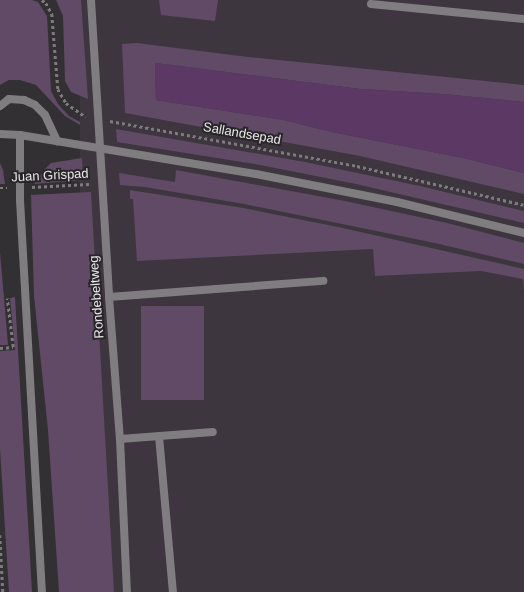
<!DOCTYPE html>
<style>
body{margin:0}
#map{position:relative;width:524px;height:592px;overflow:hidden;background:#323033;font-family:Arial,sans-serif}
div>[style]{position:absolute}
.built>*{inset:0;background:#3d363e;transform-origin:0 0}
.green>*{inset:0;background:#604a66;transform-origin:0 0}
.water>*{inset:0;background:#5c3965}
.path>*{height:2.5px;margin-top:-1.25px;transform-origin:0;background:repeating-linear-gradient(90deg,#7d7b7e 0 3px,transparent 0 6px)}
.service>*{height:8px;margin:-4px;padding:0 4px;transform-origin:4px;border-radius:4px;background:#7f7d7f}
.minor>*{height:8px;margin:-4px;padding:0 4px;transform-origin:4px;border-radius:4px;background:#7f7d7f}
span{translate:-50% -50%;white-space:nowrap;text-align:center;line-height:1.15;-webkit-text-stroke:4px #282629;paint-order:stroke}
.street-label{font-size:13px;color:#e9e7e9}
</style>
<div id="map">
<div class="built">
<div style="left:80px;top:0;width:444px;height:593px"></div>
</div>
<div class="green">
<div style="clip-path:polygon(0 0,32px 0,38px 2px,47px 16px,51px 91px,58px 104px,69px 116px,80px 122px,80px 125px,65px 116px,36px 85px,20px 80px,9px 80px,0 85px)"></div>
<div style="clip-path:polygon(56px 0,81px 0,88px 99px,71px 92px,65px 81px,63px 16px)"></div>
<div style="clip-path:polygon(159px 0,218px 0,215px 21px,161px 15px)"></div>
<div style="clip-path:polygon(137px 43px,248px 57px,524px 85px,524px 102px,443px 94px,360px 89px,155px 63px,156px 100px,284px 120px,332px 132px,463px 158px,524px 173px,524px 194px,360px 156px,125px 113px,122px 44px)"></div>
<div style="clip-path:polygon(116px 129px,305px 162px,420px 186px,524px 211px,524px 223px,356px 184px,260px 165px,117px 142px)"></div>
<div style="clip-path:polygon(82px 158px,83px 180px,34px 184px,45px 169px,51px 163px)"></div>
<div style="clip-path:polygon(0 163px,3px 170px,5px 184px,0 184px)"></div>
<div style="clip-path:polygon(176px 170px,345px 201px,447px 223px,524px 243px,524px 264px,435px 243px,244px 204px,145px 187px,120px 185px,119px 173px,175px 182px)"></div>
<div style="clip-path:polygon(130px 190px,243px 208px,343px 228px,524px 269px,524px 291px,523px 279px,481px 271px,375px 276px,373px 249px,137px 261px,133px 199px,130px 199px)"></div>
<div style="clip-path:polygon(91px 192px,114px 592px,59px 592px,48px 430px,34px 296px,31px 195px)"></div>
<div style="clip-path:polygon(0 252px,4px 298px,8px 345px,0 345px)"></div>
<div style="clip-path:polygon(15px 297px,18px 350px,32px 592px,9px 592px,0 449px,0 351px,15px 350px,10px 298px)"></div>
<div style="left:141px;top:306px;width:63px;height:94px"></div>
</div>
<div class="water">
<div style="clip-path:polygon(155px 63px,360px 89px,443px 94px,524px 102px,524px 173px,463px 158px,332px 132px,284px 120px,156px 100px)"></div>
</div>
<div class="path">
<div style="left:42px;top:0;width:5px;rotate:37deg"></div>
<div style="left:46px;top:3px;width:13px;rotate:61deg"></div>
<div style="left:52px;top:14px;width:75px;rotate:85.4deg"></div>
<div style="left:58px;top:89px;width:16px;rotate:60deg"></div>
<div style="left:66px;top:103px;width:24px;rotate:35deg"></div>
<div style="left:110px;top:121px;width:251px;rotate:10.3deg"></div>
<div style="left:357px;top:166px;width:171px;rotate:13.1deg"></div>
<div style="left:32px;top:187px;width:57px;rotate:-3deg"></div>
<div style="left:0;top:188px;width:7px"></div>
<div style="left:0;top:348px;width:13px;rotate:-4deg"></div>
<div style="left:13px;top:347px;width:49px;rotate:-97deg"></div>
<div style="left:0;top:535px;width:57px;rotate:87deg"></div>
</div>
<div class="service">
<div style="left:371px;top:4px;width:154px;rotate:5.6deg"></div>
<div style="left:0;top:106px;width:11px;rotate:-38deg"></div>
<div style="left:9px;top:99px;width:15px;rotate:4deg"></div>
<div style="left:24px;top:100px;width:12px;rotate:24deg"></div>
<div style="left:35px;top:105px;width:14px;rotate:45deg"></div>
<div style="left:45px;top:115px;width:29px;rotate:65deg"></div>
<div style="left:0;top:134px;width:20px;rotate:3deg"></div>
<div style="left:20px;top:135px;width:239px;rotate:9.4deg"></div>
<div style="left:256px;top:174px;width:144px;rotate:11.2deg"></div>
<div style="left:397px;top:202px;width:131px;rotate:13.7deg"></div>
<div style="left:20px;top:135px;width:65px;rotate:90deg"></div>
<div style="left:20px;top:200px;width:393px;rotate:86.8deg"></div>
<div style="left:109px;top:297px;width:215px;rotate:-4.3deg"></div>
<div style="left:159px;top:436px;width:157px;rotate:84.9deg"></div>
<div style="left:120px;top:439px;width:93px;rotate:-4.3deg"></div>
</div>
<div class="minor">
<div style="left:91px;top:0;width:298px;rotate:86.5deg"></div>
<div style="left:109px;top:297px;width:142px;rotate:85.6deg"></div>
<div style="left:120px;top:439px;width:153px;rotate:87.4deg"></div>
</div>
<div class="street-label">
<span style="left:242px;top:134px;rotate:10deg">Sallandsepad</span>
<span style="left:50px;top:176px;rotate:-3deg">Juan Grispad</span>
<span style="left:97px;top:297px;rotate:-94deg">Rondebeltweg</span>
</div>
</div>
